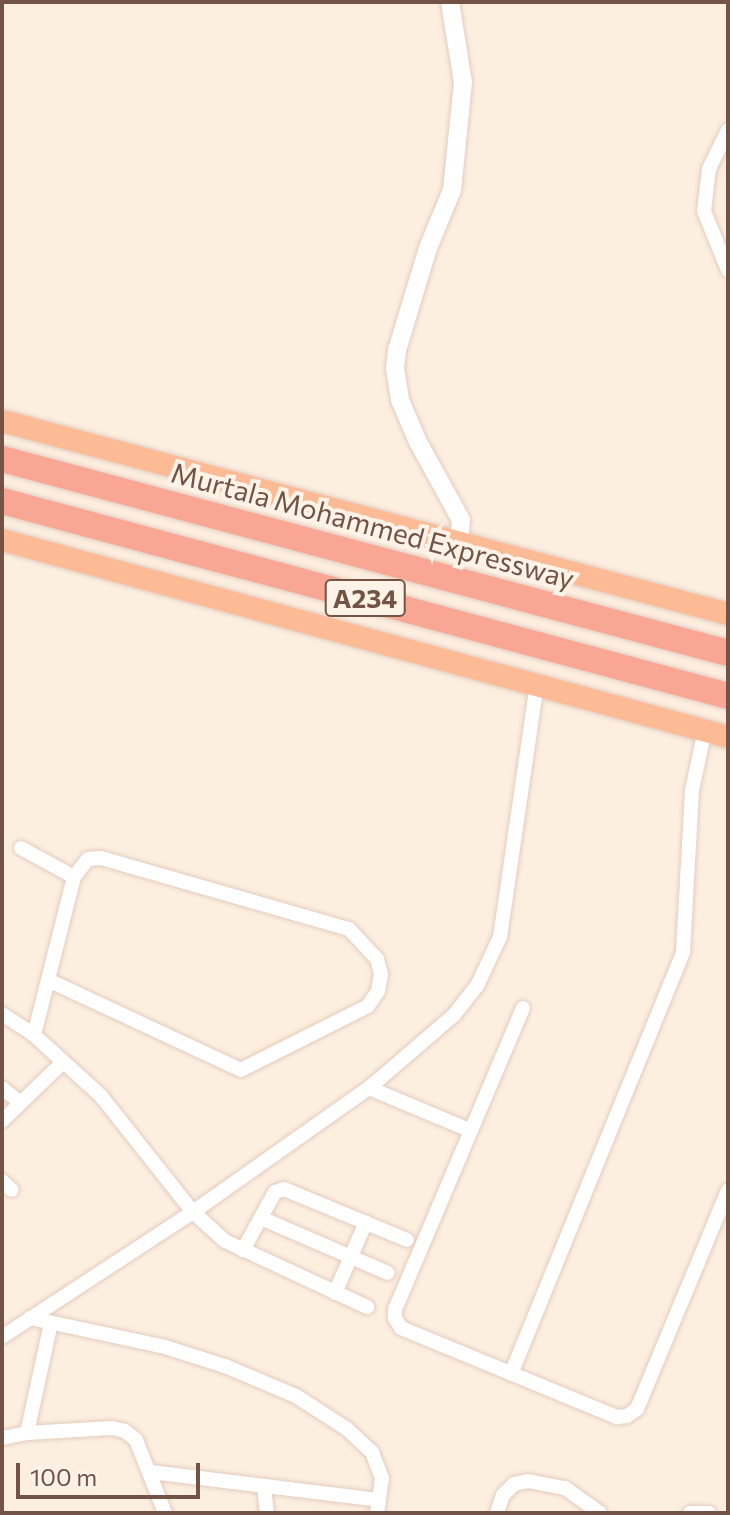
<!DOCTYPE html>
<style>
body{margin:0}
#map{position:relative;width:730px;height:1515px;overflow:hidden;background:#fdefe0;font-family:Commissioner,sans-serif}
div>[style]{position:absolute}
.roads{filter:drop-shadow(0 0 2px #e3ccbf) drop-shadow(0 0 2px #e3ccbf)}
.minor>*{height:14px;margin:-7px;padding:0 7px;transform-origin:7px;border-radius:7px;background:#fff}
.tertiary>*{height:18px;margin:-9px;padding:0 9px;transform-origin:9px;border-radius:9px;background:#fff}
.trunk>*{height:22px;margin:-11px;padding:0 11px;transform-origin:11px;border-radius:11px;background:#fcbb95}
.motorway>*{height:26px;margin:-13px;padding:0 13px;transform-origin:13px;border-radius:13px;background:#f9a794}
span{translate:-50% -50%;white-space:nowrap;text-align:center;line-height:1.15;-webkit-text-stroke:8px #fff3e7;paint-order:stroke}
.shield-label span{padding:2px 6px;background:#fff3e7;border:2px solid;border-radius:6px;-webkit-text-stroke-width:0}
.shield-label{font-size:26px;color:#745347;font-weight:700}
.street-label{font-size:28px;color:#745347}
.frame{position:absolute;inset:0;border:4px solid #745347;pointer-events:none}
.scale{position:absolute;left:16px;top:1463px;width:184px;height:36px;box-sizing:border-box;border:4px solid #745347;border-top:0;padding-left:10px;font-size:24px;line-height:28px;white-space:nowrap;color:#745347;-webkit-text-stroke:6px #fff3e7;paint-order:stroke}
</style>
<div id="map">
<div class="roads">
<div class="minor">
<div style="left:728px;top:130px;width:43px;rotate:116deg"></div>
<div style="left:709px;top:169px;width:42px;rotate:96.8deg"></div>
<div style="left:704px;top:211px;width:64px;rotate:67.9deg"></div>
<div style="left:21px;top:848px;width:60px;rotate:28.7deg"></div>
<div style="left:523px;top:1008px;width:327px;rotate:113deg"></div>
<div style="left:395px;top:1309px;width:9px;rotate:90deg"></div>
<div style="left:395px;top:1318px;width:12px;rotate:59deg"></div>
<div style="left:401px;top:1328px;width:234px;rotate:22.4deg"></div>
<div style="left:617px;top:1417px;width:10px;rotate:-6deg"></div>
<div style="left:627px;top:1416px;width:12px;rotate:-35deg"></div>
<div style="left:637px;top:1409px;width:237px;rotate:-67.4deg"></div>
<div style="left:2px;top:1014px;width:38px;rotate:33deg"></div>
<div style="left:34px;top:1035px;width:91px;rotate:42.3deg"></div>
<div style="left:101px;top:1096px;width:148px;rotate:51.6deg"></div>
<div style="left:193px;top:1212px;width:43px;rotate:42.2deg"></div>
<div style="left:225px;top:1241px;width:157px;rotate:24.9deg"></div>
<div style="left:34px;top:1035px;width:163px;rotate:-75.8deg"></div>
<div style="left:74px;top:877px;width:23px;rotate:-52deg"></div>
<div style="left:88px;top:859px;width:13px;rotate:-4deg"></div>
<div style="left:101px;top:858px;width:258px;rotate:16deg"></div>
<div style="left:349px;top:929px;width:41px;rotate:47deg"></div>
<div style="left:377px;top:959px;width:16px;rotate:75deg"></div>
<div style="left:381px;top:974px;width:17px;rotate:100deg"></div>
<div style="left:378px;top:991px;width:18px;rotate:124deg"></div>
<div style="left:368px;top:1006px;width:142px;rotate:153.3deg"></div>
<div style="left:241px;top:1070px;width:211px;rotate:-155deg"></div>
<div style="left:2px;top:1088px;width:22px;rotate:39deg"></div>
<div style="left:369px;top:1088px;width:108px;rotate:22.8deg"></div>
<div style="left:2px;top:1121px;width:85px;rotate:-44deg"></div>
<div style="left:2px;top:1181px;width:13px;rotate:42deg"></div>
<div style="left:261px;top:1218px;width:138px;rotate:23.4deg"></div>
<div style="left:243px;top:1250px;width:66px;rotate:-61.1deg"></div>
<div style="left:275px;top:1192px;width:9px;rotate:-18deg"></div>
<div style="left:284px;top:1189px;width:133px;rotate:22.5deg"></div>
<div style="left:335px;top:1293px;width:77px;rotate:-66.4deg"></div>
<div style="left:30px;top:1318px;width:138px;rotate:12.1deg"></div>
<div style="left:165px;top:1347px;width:63px;rotate:17.6deg"></div>
<div style="left:225px;top:1366px;width:77px;rotate:22.9deg"></div>
<div style="left:296px;top:1396px;width:61px;rotate:32.9deg"></div>
<div style="left:347px;top:1429px;width:34px;rotate:43deg"></div>
<div style="left:372px;top:1452px;width:28px;rotate:69deg"></div>
<div style="left:382px;top:1478px;width:35px;rotate:98deg"></div>
<div style="left:2px;top:1337px;width:228px;rotate:-33.2deg"></div>
<div style="left:193px;top:1212px;width:215px;rotate:-35.2deg"></div>
<div style="left:369px;top:1088px;width:112px;rotate:-40.7deg"></div>
<div style="left:454px;top:1015px;width:37px;rotate:-52deg"></div>
<div style="left:477px;top:986px;width:54px;rotate:-64.9deg"></div>
<div style="left:500px;top:937px;width:256px;rotate:-81.7deg"></div>
<div style="left:511px;top:1374px;width:456px;rotate:-67.8deg"></div>
<div style="left:683px;top:952px;width:162px;rotate:-86.8deg"></div>
<div style="left:692px;top:790px;width:61px;rotate:-77.8deg"></div>
<div style="left:27px;top:1433px;width:113px;rotate:-77.7deg"></div>
<div style="left:2px;top:1438px;width:25px;rotate:-11deg"></div>
<div style="left:27px;top:1433px;width:85px;rotate:-3.4deg"></div>
<div style="left:112px;top:1428px;width:13px;rotate:13deg"></div>
<div style="left:125px;top:1431px;width:14px;rotate:39deg"></div>
<div style="left:136px;top:1440px;width:79px;rotate:68.3deg"></div>
<div style="left:151px;top:1472px;width:229px;rotate:7deg"></div>
<div style="left:264px;top:1486px;width:27px;rotate:84deg"></div>
<div style="left:497px;top:1513px;width:19px;rotate:-72deg"></div>
<div style="left:503px;top:1495px;width:16px;rotate:-45deg"></div>
<div style="left:514px;top:1484px;width:14px;rotate:-12deg"></div>
<div style="left:528px;top:1481px;width:38px;rotate:11deg"></div>
<div style="left:565px;top:1488px;width:43px;rotate:35.5deg"></div>
<div style="left:690px;top:1513px;width:19px"></div>
</div>
<div class="tertiary">
<div style="left:450px;top:2px;width:81px;rotate:80.8deg"></div>
<div style="left:463px;top:82px;width:109px;rotate:95.8deg"></div>
<div style="left:452px;top:190px;width:63px;rotate:112.5deg"></div>
<div style="left:428px;top:248px;width:107px;rotate:106.9deg"></div>
<div style="left:397px;top:350px;width:18px;rotate:96deg"></div>
<div style="left:395px;top:368px;width:32px;rotate:81deg"></div>
<div style="left:400px;top:400px;width:46px;rotate:66.8deg"></div>
<div style="left:418px;top:442px;width:89px;rotate:61.1deg"></div>
<div style="left:461px;top:520px;width:23px;rotate:95deg"></div>
</div>
<div class="trunk">
<div style="left:2px;top:421px;width:751px;rotate:14.89deg"></div>
<div style="left:2px;top:540px;width:752px;rotate:15.18deg"></div>
</div>
<div class="motorway">
<div style="left:2px;top:459px;width:751px;rotate:14.96deg"></div>
<div style="left:2px;top:501px;width:752px;rotate:15.03deg"></div>
</div>
</div>
<div class="shield-label">
<span style="left:365px;top:598px">A234</span>
</div>
<div class="street-label">
<span style="left:373px;top:525px;rotate:15deg">Murtala Mohammed Expressway</span>
</div>
<div class="frame"></div>
<div class="scale">100 m</div>
</div>
